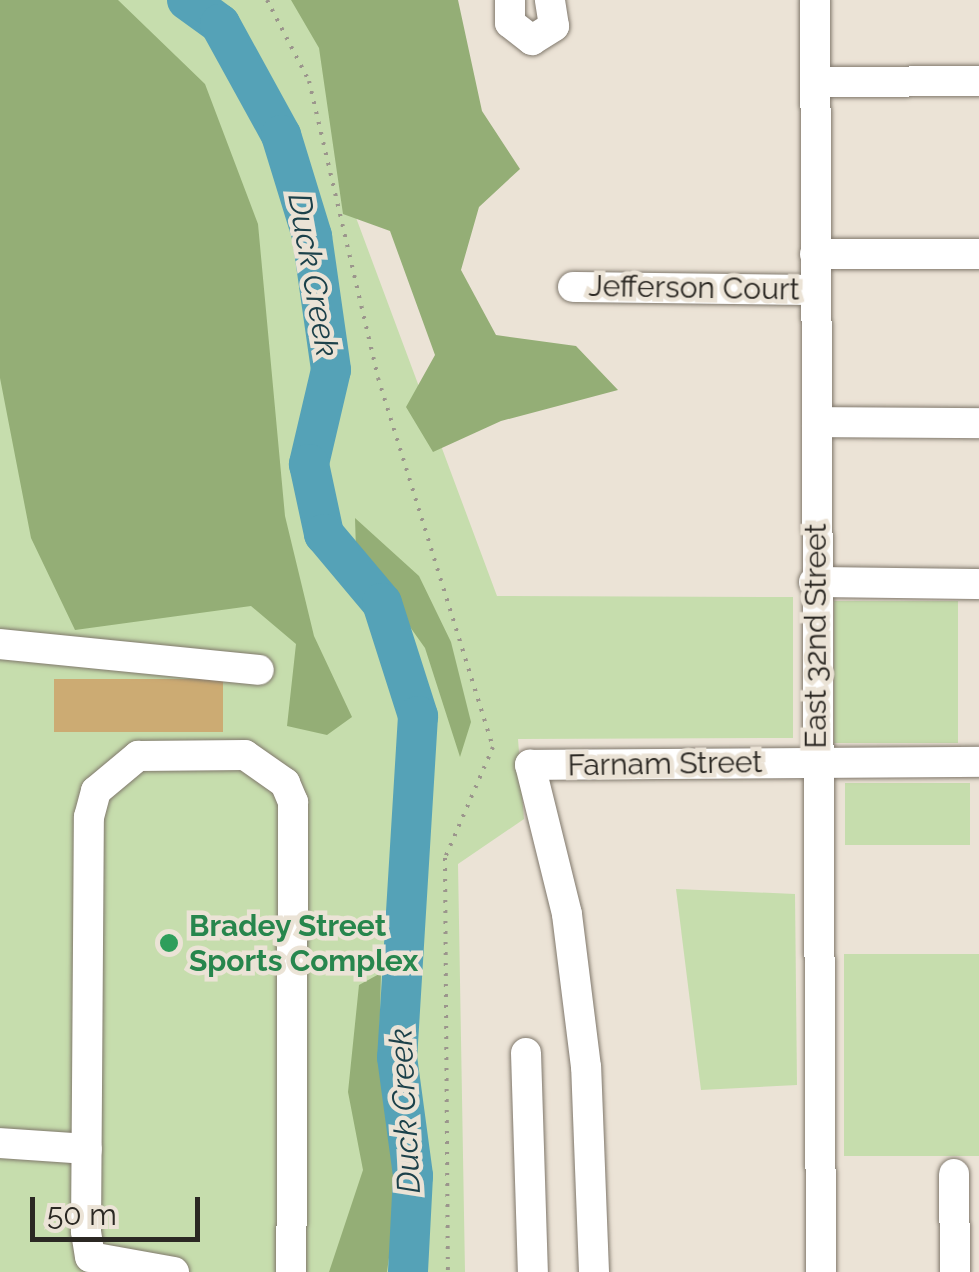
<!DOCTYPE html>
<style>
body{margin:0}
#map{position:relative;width:979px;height:1272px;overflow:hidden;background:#ebe3d6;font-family:Raleway,sans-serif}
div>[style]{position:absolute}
.green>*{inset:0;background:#c6ddad;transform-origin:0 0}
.forest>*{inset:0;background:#94ae76}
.river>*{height:40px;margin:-20px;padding:0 20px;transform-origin:20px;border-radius:20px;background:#55a2b7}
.building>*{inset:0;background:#ccab73;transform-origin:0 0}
.path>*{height:4px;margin-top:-2px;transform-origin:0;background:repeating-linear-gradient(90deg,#9b958c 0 2.5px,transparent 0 10.5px)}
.roads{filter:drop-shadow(0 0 2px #80786c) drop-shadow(0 0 2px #80786c)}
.minor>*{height:30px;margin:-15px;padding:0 15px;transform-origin:15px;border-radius:15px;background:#fff}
.dots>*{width:28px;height:28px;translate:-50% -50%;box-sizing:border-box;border:5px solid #ebe3d6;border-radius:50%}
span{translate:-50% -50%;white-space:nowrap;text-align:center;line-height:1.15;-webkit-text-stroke:9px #ebe3d6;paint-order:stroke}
.street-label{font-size:30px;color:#2b2823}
.leisure-label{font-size:30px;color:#27864d;font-weight:700}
.left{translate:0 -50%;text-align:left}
.water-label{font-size:32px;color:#1c414a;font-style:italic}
.scale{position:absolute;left:30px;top:1197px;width:170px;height:45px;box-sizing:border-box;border:5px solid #2b2823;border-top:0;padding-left:12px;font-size:30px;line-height:35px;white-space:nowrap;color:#2b2823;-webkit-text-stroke:8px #ebe3d6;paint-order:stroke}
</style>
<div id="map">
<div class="green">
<div style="clip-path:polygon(0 0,329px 0,342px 180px,497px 596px,793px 597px,793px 738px,518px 739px,524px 819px,458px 864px,465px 1272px,0 1272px)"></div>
<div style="left:958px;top:601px;width:142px;height:124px;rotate:90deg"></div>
<div style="left:845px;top:783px;width:125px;height:62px"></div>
<div style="clip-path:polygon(676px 889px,795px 894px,797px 1085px,701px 1090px)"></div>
<div style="left:844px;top:954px;width:135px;height:202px"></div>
</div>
<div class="forest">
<div style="clip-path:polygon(0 0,118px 0,205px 84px,258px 224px,285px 516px,314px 636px,352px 717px,327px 735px,287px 726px,296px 644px,251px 606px,75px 630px,31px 538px,0 378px)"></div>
<div style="clip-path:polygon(291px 0,458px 0,482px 111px,520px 169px,479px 207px,461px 270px,496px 335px,576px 346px,618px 390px,501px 421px,433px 452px,406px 407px,435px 355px,390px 231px,343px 214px,319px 48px)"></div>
<div style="clip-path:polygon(355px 518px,419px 576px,451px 642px,471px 722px,460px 757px,425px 648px,356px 551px)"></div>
<div style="clip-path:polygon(381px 973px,379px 1057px,398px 1193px,387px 1272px,329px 1272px,363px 1170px,348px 1092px,359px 985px)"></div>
</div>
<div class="river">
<div style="left:187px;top:0;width:41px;rotate:36deg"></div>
<div style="left:220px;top:24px;width:127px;rotate:61.2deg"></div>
<div style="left:281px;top:135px;width:106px;rotate:72.9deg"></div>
<div style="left:312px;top:236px;width:135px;rotate:81.9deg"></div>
<div style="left:331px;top:370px;width:97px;rotate:103.2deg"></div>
<div style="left:309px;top:464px;width:72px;rotate:77.9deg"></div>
<div style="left:324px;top:534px;width:90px;rotate:50deg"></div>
<div style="left:382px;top:603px;width:119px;rotate:72.3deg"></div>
<div style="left:418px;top:716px;width:342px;rotate:93.5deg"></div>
<div style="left:397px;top:1057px;width:120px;rotate:82.3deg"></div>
<div style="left:413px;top:1176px;width:96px;rotate:93deg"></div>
</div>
<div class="building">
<div style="left:54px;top:679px;width:169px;height:53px"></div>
</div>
<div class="path">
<div style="left:267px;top:0;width:91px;rotate:62.6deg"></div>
<div style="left:309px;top:81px;width:305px;rotate:76.9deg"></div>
<div style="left:378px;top:378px;width:387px;rotate:72.7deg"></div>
<div style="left:493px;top:747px;width:121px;rotate:113.4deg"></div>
<div style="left:445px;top:858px;width:414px;rotate:89.6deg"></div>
</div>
<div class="roads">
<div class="minor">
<div style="left:510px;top:0;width:23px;rotate:90deg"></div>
<div style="left:510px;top:23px;width:28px;rotate:38deg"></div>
<div style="left:532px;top:40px;width:26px;rotate:-32deg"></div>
<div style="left:554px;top:26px;width:26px;rotate:-99deg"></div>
<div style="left:815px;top:0;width:1272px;rotate:89.73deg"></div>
<div style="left:815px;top:82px;width:164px;rotate:-0.3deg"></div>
<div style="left:815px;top:254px;width:164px"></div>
<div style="left:573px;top:287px;width:243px;rotate:0.7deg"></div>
<div style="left:817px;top:422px;width:162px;rotate:0.4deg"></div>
<div style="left:814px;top:582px;width:165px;rotate:0.7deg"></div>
<div style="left:0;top:644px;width:260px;rotate:5.7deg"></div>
<div style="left:526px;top:1053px;width:219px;rotate:88.2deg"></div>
<div style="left:0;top:1143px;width:87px;rotate:3.9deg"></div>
<div style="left:954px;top:1174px;width:98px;rotate:89.4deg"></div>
<div style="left:174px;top:1272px;width:85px;rotate:-169.9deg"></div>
<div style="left:90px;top:1257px;width:26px;rotate:-99deg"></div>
<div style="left:86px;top:1231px;width:414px;rotate:-89.6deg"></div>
<div style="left:89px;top:817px;width:27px;rotate:-75deg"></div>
<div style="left:96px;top:791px;width:55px;rotate:-39.8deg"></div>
<div style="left:138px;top:756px;width:107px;rotate:-0.5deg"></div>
<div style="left:245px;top:755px;width:49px;rotate:35deg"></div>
<div style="left:285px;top:783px;width:21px;rotate:67deg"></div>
<div style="left:293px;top:802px;width:470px;rotate:90.2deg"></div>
<div style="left:594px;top:1272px;width:205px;rotate:-92.2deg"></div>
<div style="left:586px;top:1067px;width:154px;rotate:-97.1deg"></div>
<div style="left:567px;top:914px;width:154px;rotate:-103.9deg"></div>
<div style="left:530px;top:765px;width:449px;rotate:-0.4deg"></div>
</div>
</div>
<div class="dots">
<div style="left:169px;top:943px;background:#2e9e5b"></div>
</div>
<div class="street-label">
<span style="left:694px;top:288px;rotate:1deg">Jefferson Court</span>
<span style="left:816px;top:636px;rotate:-90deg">East 32nd Street</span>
<span style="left:665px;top:764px;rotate:-1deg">Farnam Street</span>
</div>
<div class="leisure-label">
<span class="left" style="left:189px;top:943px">Bradey Street<br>Sports Complex</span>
</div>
<div class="water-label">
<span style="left:313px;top:275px;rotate:80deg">Duck Creek</span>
<span style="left:405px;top:1111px;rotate:-93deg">Duck Creek</span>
</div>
<div class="scale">50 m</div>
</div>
